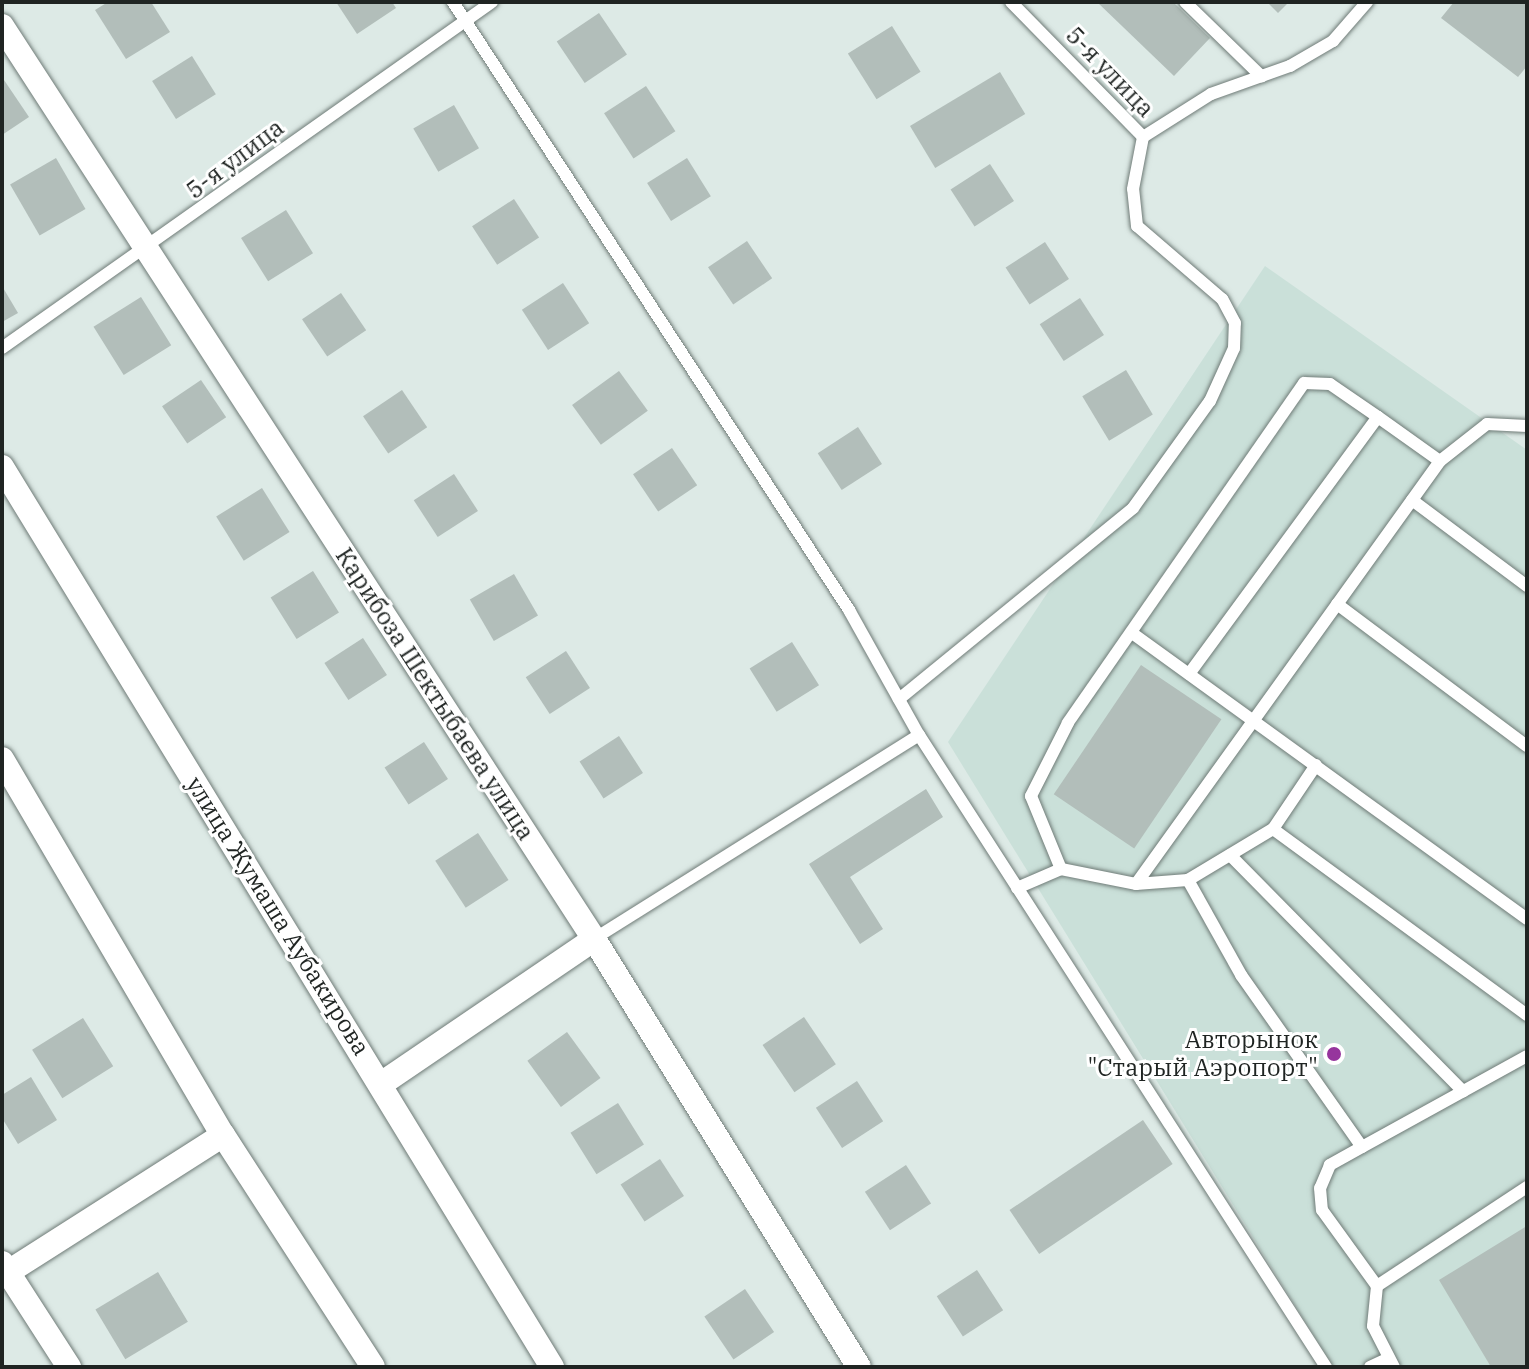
<!DOCTYPE html>
<meta charset="utf-8">
<style>
body{margin:0}
#map{position:relative;width:1529px;height:1369px;overflow:hidden;background:#ddeae6;font-family:"IBM Plex Serif",serif}
div>[style]{position:absolute}
.built>*{inset:0;background:#cae0d9}
.building>*{inset:0;background:#b2beba;transform-origin:0 0}
.roads{filter:drop-shadow(0 0 2px #6f7b77) drop-shadow(0 0 2px #6f7b77)}
.service>*{height:12px;margin:-6px;padding:0 6px;transform-origin:6px;border-radius:6px;background:#fff}
.minor>*{height:24px;margin:-12px;padding:0 12px;transform-origin:12px;border-radius:12px;background:#fff}
.dots>*{width:22px;height:22px;translate:-50% -50%;box-sizing:border-box;border:4px solid #fff;border-radius:50%}
span{translate:-50% -50%;white-space:nowrap;text-align:center;line-height:1.15;-webkit-text-stroke:6px #fff;paint-order:stroke}
.street-label{font-size:24px;color:#1f2422}
.poi-label{font-size:24px;color:#1f2422}
.right{translate:-100% -50%;text-align:right}
.frame{position:absolute;inset:0;border:4px solid #1f2422;pointer-events:none}
</style>
<div id="map">
<div class="built">
<div style="clip-path:polygon(1265px 266px,1527px 450px,1527px 1367px,1333px 1367px,948px 742px)"></div>
</div>
<div class="building">
<div style="clip-path:polygon(108px 2px,151px 2px,170px 32px,126px 59px,95px 10px)"></div>
<div style="clip-path:polygon(336px 2px,392px 2px,396px 8px,357px 34px)"></div>
<div style="clip-path:polygon(1097px 2px,1173px 2px,1210px 38px,1174px 76px)"></div>
<div style="clip-path:polygon(1267px 2px,1289px 2px,1278px 13px)"></div>
<div style="clip-path:polygon(1454px 2px,1527px 2px,1527px 66px,1518px 77px,1441px 18px)"></div>
<div style="left:599px;top:13px;width:50px;height:51px;rotate:56deg"></div>
<div style="left:892px;top:26px;width:54px;height:52px;rotate:58deg"></div>
<div style="left:192px;top:56px;width:45px;height:47px;rotate:58deg"></div>
<div style="left:1000px;top:72px;width:49px;height:105px;rotate:59deg"></div>
<div style="clip-path:polygon(2px 77px,29px 117px,2px 135px)"></div>
<div style="left:646px;top:86px;width:54px;height:50px;rotate:57deg"></div>
<div style="left:454px;top:105px;width:50px;height:47px;rotate:60deg"></div>
<div style="left:56px;top:158px;width:59px;height:53px;rotate:60deg"></div>
<div style="left:687px;top:158px;width:45px;height:47px;rotate:58deg"></div>
<div style="left:990px;top:164px;width:44px;height:47px;rotate:57deg"></div>
<div style="left:514px;top:199px;width:46px;height:50px;rotate:57deg"></div>
<div style="left:286px;top:210px;width:51px;height:53px;rotate:58deg"></div>
<div style="left:747px;top:241px;width:45px;height:47px;rotate:56deg"></div>
<div style="left:1045px;top:242px;width:44px;height:47px;rotate:57deg"></div>
<div style="left:563px;top:283px;width:48px;height:49px;rotate:57deg"></div>
<div style="clip-path:polygon(2px 286px,18px 313px,2px 322px)"></div>
<div style="left:341px;top:293px;width:45px;height:47px;rotate:56deg"></div>
<div style="left:141px;top:297px;width:57px;height:56px;rotate:58deg"></div>
<div style="left:1080px;top:298px;width:44px;height:48px;rotate:57deg"></div>
<div style="left:1126px;top:370px;width:52px;height:51px;rotate:59deg"></div>
<div style="left:619px;top:371px;width:49px;height:58px;rotate:54deg"></div>
<div style="left:201px;top:380px;width:45px;height:47px;rotate:56deg"></div>
<div style="left:402px;top:390px;width:45px;height:47px;rotate:56deg"></div>
<div style="left:858px;top:427px;width:44px;height:48px;rotate:57deg"></div>
<div style="left:672px;top:448px;width:45px;height:47px;rotate:56deg"></div>
<div style="left:454px;top:474px;width:44px;height:48px;rotate:57deg"></div>
<div style="left:262px;top:488px;width:52px;height:54px;rotate:58deg"></div>
<div style="left:313px;top:571px;width:49px;height:50px;rotate:58deg"></div>
<div style="left:514px;top:574px;width:48px;height:51px;rotate:60deg"></div>
<div style="left:363px;top:638px;width:44px;height:46px;rotate:57deg"></div>
<div style="left:792px;top:642px;width:51px;height:50px;rotate:58deg"></div>
<div style="left:566px;top:651px;width:44px;height:48px;rotate:57deg"></div>
<div style="left:1141px;top:665px;width:97px;height:156px;rotate:34deg"></div>
<div style="left:619px;top:736px;width:44px;height:47px;rotate:57deg"></div>
<div style="left:424px;top:742px;width:44px;height:47px;rotate:57deg"></div>
<div style="clip-path:polygon(926px 789px,943px 817px,850px 877px,883px 929px,860px 944px,809px 864px)"></div>
<div style="left:478px;top:833px;width:56px;height:51px;rotate:57deg"></div>
<div style="left:804px;top:1017px;width:57px;height:50px;rotate:56deg"></div>
<div style="left:83px;top:1018px;width:57px;height:60px;rotate:58deg"></div>
<div style="left:567px;top:1032px;width:57px;height:49px;rotate:54deg"></div>
<div style="clip-path:polygon(31px 1077px,57px 1120px,18px 1144px,2px 1118px,2px 1095px)"></div>
<div style="left:857px;top:1081px;width:48px;height:49px;rotate:57deg"></div>
<div style="left:618px;top:1103px;width:49px;height:56px;rotate:58deg"></div>
<div style="left:1143px;top:1120px;width:53px;height:161px;rotate:56deg"></div>
<div style="left:660px;top:1159px;width:44px;height:47px;rotate:57deg"></div>
<div style="left:906px;top:1165px;width:46px;height:49px;rotate:57deg"></div>
<div style="clip-path:polygon(1527px 1226px,1527px 1367px,1491px 1367px,1439px 1280px)"></div>
<div style="left:977px;top:1270px;width:48px;height:48px;rotate:57deg"></div>
<div style="left:158px;top:1272px;width:58px;height:73px;rotate:59deg"></div>
<div style="left:745px;top:1289px;width:52px;height:49px;rotate:56deg"></div>
</div>
<div class="roads">
<div class="service">
<div style="left:453px;top:2px;width:726px;rotate:56.92deg"></div>
<div style="left:849px;top:610px;width:143px;rotate:60.8deg"></div>
<div style="left:919px;top:735px;width:384px;rotate:147.9deg"></div>
<div style="left:1011px;top:2px;width:189px;rotate:45.6deg"></div>
<div style="left:1185px;top:2px;width:107px;rotate:44.2deg"></div>
<div style="left:2px;top:348px;width:600px;rotate:-35.23deg"></div>
<div style="left:1378px;top:417px;width:58px;rotate:-145.5deg"></div>
<div style="left:1330px;top:384px;width:26px;rotate:-178deg"></div>
<div style="left:1304px;top:383px;width:414px;rotate:124.8deg"></div>
<div style="left:1068px;top:723px;width:82px;rotate:116.9deg"></div>
<div style="left:1031px;top:796px;width:79px;rotate:67.7deg"></div>
<div style="left:1061px;top:869px;width:76px;rotate:11.3deg"></div>
<div style="left:1136px;top:884px;width:52px;rotate:-4.4deg"></div>
<div style="left:1188px;top:880px;width:109px;rotate:60.8deg"></div>
<div style="left:1241px;top:975px;width:210px;rotate:54.9deg"></div>
<div style="left:1362px;top:1147px;width:37px;rotate:151deg"></div>
<div style="left:1330px;top:1165px;width:25px;rotate:113deg"></div>
<div style="left:1320px;top:1188px;width:22px;rotate:85deg"></div>
<div style="left:1322px;top:1210px;width:94px;rotate:54.1deg"></div>
<div style="left:1377px;top:1286px;width:40px;rotate:95.7deg"></div>
<div style="left:1373px;top:1326px;width:46px;rotate:62.9deg"></div>
<div style="left:1412px;top:500px;width:144px;rotate:36.8deg"></div>
<div style="left:1337px;top:604px;width:237px;rotate:36.8deg"></div>
<div style="left:1132px;top:633px;width:488px;rotate:35.9deg"></div>
<div style="left:1189px;top:674px;width:319px;rotate:-53.7deg"></div>
<div style="left:1378px;top:417px;width:76px;rotate:35.4deg"></div>
<div style="left:1440px;top:461px;width:60px;rotate:-38.2deg"></div>
<div style="left:1487px;top:424px;width:40px;rotate:2.9deg"></div>
<div style="left:899px;top:699px;width:302px;rotate:-39.2deg"></div>
<div style="left:1133px;top:508px;width:132px;rotate:-54.3deg"></div>
<div style="left:1210px;top:401px;width:58px;rotate:-65.6deg"></div>
<div style="left:1234px;top:348px;width:25px;rotate:-88deg"></div>
<div style="left:1235px;top:323px;width:27px;rotate:-118deg"></div>
<div style="left:1222px;top:299px;width:112px;rotate:-139.3deg"></div>
<div style="left:1137px;top:226px;width:37px;rotate:-96deg"></div>
<div style="left:1133px;top:189px;width:53px;rotate:-79.1deg"></div>
<div style="left:1143px;top:137px;width:80px;rotate:-32.3deg"></div>
<div style="left:1211px;top:94px;width:84px;rotate:-19.5deg"></div>
<div style="left:1290px;top:66px;width:50px;rotate:-30.2deg"></div>
<div style="left:1333px;top:41px;width:52px;rotate:-48.9deg"></div>
<div style="left:919px;top:735px;width:752px;rotate:57.22deg"></div>
<div style="left:1273px;top:829px;width:315px;rotate:36.2deg"></div>
<div style="left:1230px;top:855px;width:332px;rotate:45.4deg"></div>
<div style="left:1188px;top:880px;width:99px;rotate:-31deg"></div>
<div style="left:1273px;top:829px;width:77px;rotate:-56.1deg"></div>
<div style="left:1136px;top:884px;width:521px;rotate:-54.3deg"></div>
<div style="left:1017px;top:888px;width:48px;rotate:-23.4deg"></div>
<div style="left:1362px;top:1147px;width:188px;rotate:-28.9deg"></div>
<div style="left:1377px;top:1286px;width:180px;rotate:-33.4deg"></div>
<div style="left:1370px;top:1367px;width:19px;rotate:-25deg"></div>
</div>
<div class="minor">
<div style="left:2px;top:26px;width:1088px;rotate:57.04deg"></div>
<div style="left:594px;top:939px;width:503px;rotate:58.24deg"></div>
<div style="left:2px;top:467px;width:1055px;rotate:58.57deg"></div>
<div style="left:2px;top:759px;width:436px;rotate:59.6deg"></div>
<div style="left:223px;top:1135px;width:276px;rotate:57.1deg"></div>
<div style="left:381px;top:1084px;width:258px;rotate:-34.2deg"></div>
<div style="left:2px;top:1263px;width:124px;rotate:57.2deg"></div>
<div style="left:2px;top:1276px;width:262px;rotate:-32.5deg"></div>
</div>
</div>
<div class="dots">
<div style="left:1334px;top:1054px;background:#96359d"></div>
</div>
<div class="street-label">
<span style="left:1110px;top:72px;rotate:46deg">5-я улица</span>
<span style="left:235px;top:159px;rotate:-37deg">5-я улица</span>
<span style="left:435px;top:694px;rotate:57deg">Карибоза Шектыбаева улица</span>
<span style="left:278px;top:916px;rotate:58deg">улица Жумаша Аубакирова</span>
</div>
<div class="poi-label">
<span class="right" style="left:1318px;top:1054px">Авторынок<br>"Старый Аэропорт"</span>
</div>
<div class="frame"></div>
</div>
